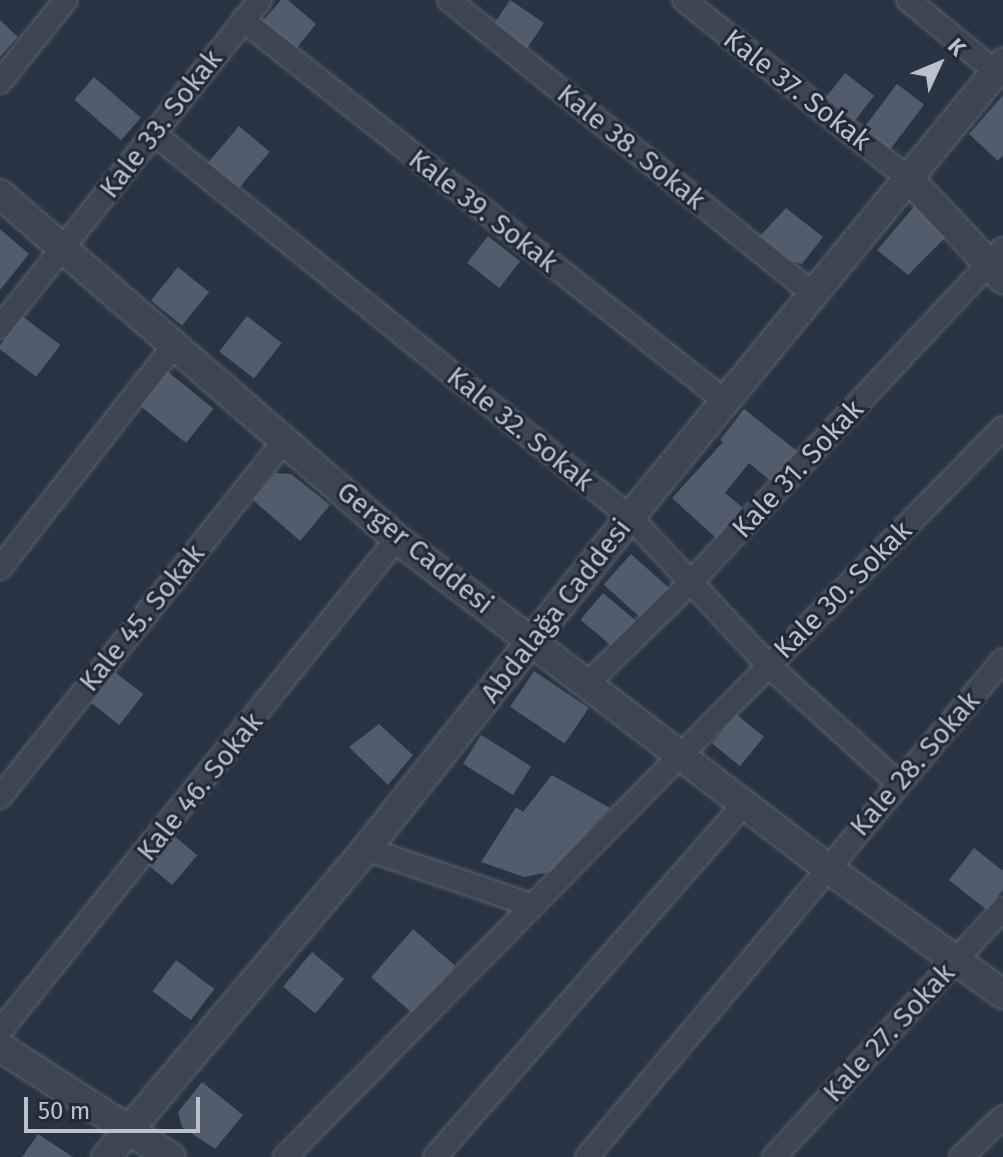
<!DOCTYPE html>
<meta charset="utf-8">
<style>
body{margin:0}
#map{position:relative;width:1003px;height:1157px;overflow:hidden;background:#283441;font-family:"Fira Sans",sans-serif}
div>[style]{position:absolute}
.building>*{inset:0;background:#525d6c;transform-origin:0 0}
.roads{filter:drop-shadow(0 0 2px #5a636e) drop-shadow(0 0 2px #5a636e)}
.minor>*{height:22px;margin:-11px;padding:0 11px;transform-origin:11px;border-radius:11px;background:#3c4651}
.tertiary>*{height:28px;margin:-14px;padding:0 14px;transform-origin:14px;border-radius:14px;background:#3c4651}
span{translate:-50% -50%;white-space:nowrap;text-align:center;line-height:1.15;-webkit-text-stroke:6px #212a36;paint-order:stroke}
.street-label{font-size:28px;color:#b9c1cb}
.north{position:absolute;left:899px;top:24px;width:80px;height:80px;-webkit-text-stroke:6px #212a36;paint-order:stroke;rotate:46deg;font-size:22px;font-weight:700;line-height:32px;text-align:center;color:#b9c1cb}
.north::after{content:'';display:block;margin:auto;width:28px;height:36px;background:#b9c1cb;clip-path:polygon(50% 0,100% 100%,50% 72%,0 100%)}
.scale{position:absolute;left:24px;top:1097px;width:176px;height:36px;box-sizing:border-box;border:4px solid #b9c1cb;border-top:0;padding-left:10px;font-size:24px;line-height:28px;white-space:nowrap;color:#b9c1cb;-webkit-text-stroke:6px #212a36;paint-order:stroke}
</style>
<div id="map">
<div class="building">
<div style="clip-path:polygon(281px 0,288px 0,316px 24px,295px 50px,262px 22px)"></div>
<div style="left:510px;top:0;width:41px;height:31px;rotate:34deg"></div>
<div style="clip-path:polygon(0 20px,18px 37px,0 57px)"></div>
<div style="left:845px;top:73px;width:37px;height:33px;rotate:38deg"></div>
<div style="left:94px;top:77px;width:62px;height:30px;rotate:41deg"></div>
<div style="left:897px;top:84px;width:34px;height:58px;rotate:37deg"></div>
<div style="clip-path:polygon(1003px 95px,1003px 155px,998px 161px,969px 134px)"></div>
<div style="left:239px;top:126px;width:40px;height:49px;rotate:40deg"></div>
<div style="clip-path:polygon(917px 203px,948px 235px,908px 275px,877px 250px)"></div>
<div style="clip-path:polygon(786px 208px,823px 237px,802px 264px,787px 260px,760px 236px)"></div>
<div style="clip-path:polygon(0 229px,29px 254px,0 290px)"></div>
<div style="left:488px;top:236px;width:41px;height:34px;rotate:38deg"></div>
<div style="left:178px;top:267px;width:40px;height:43px;rotate:39deg"></div>
<div style="left:22px;top:316px;width:48px;height:40px;rotate:37deg"></div>
<div style="left:247px;top:316px;width:44px;height:45px;rotate:38deg"></div>
<div style="left:167px;top:371px;width:60px;height:44px;rotate:39deg"></div>
<div style="clip-path:polygon(744px 409px,797px 451px,772px 482px,749px 463px,725px 493px,743px 508px,716px 538px,672px 498px,723px 442px,720px 440px)"></div>
<div style="clip-path:polygon(275px 473px,291px 474px,330px 505px,300px 541px,253px 500px)"></div>
<div style="left:631px;top:554px;width:52px;height:41px;rotate:42deg"></div>
<div style="left:603px;top:593px;width:43px;height:35px;rotate:40deg"></div>
<div style="left:534px;top:671px;width:66px;height:43px;rotate:34deg"></div>
<div style="left:115px;top:672px;width:36px;height:39px;rotate:38deg"></div>
<div style="left:736px;top:714px;width:36px;height:38px;rotate:39deg"></div>
<div style="clip-path:polygon(379px 724px,413px 755px,388px 785px,349px 747px)"></div>
<div style="left:481px;top:735px;width:59px;height:34px;rotate:32deg"></div>
<div style="clip-path:polygon(552px 775px,610px 808px,550px 872px,524px 877px,481px 862px,516px 807px,523px 812px)"></div>
<div style="left:172px;top:834px;width:33px;height:39px;rotate:40deg"></div>
<div style="clip-path:polygon(974px 848px,1003px 871px,1003px 890px,987px 910px,949px 880px)"></div>
<div style="left:413px;top:929px;width:56px;height:64px;rotate:41deg"></div>
<div style="left:312px;top:952px;width:42px;height:45px;rotate:40deg"></div>
<div style="left:176px;top:960px;width:48px;height:39px;rotate:37deg"></div>
<div style="clip-path:polygon(202px 1082px,243px 1115px,215px 1149px,182px 1127px,178px 1112px)"></div>
<div style="clip-path:polygon(38px 1134px,73px 1157px,22px 1157px)"></div>
</div>
<div class="roads">
<div class="minor">
<div style="left:449px;top:0;width:469px;rotate:38.9deg"></div>
<div style="left:684px;top:0;width:289px;rotate:38.5deg"></div>
<div style="left:908px;top:0;width:114px;rotate:39.3deg"></div>
<div style="left:243px;top:20px;width:614px;rotate:38.32deg"></div>
<div style="left:0;top:82px;width:105px;rotate:-51.2deg"></div>
<div style="left:153px;top:133px;width:612px;rotate:38.84deg"></div>
<div style="left:630px;top:517px;width:204px;rotate:47deg"></div>
<div style="left:769px;top:666px;width:174px;rotate:42.2deg"></div>
<div style="left:0;top:327px;width:418px;rotate:-51.5deg"></div>
<div style="left:0;top:568px;width:284px;rotate:-52deg"></div>
<div style="left:587px;top:684px;width:146px;rotate:-44.4deg"></div>
<div style="left:691px;top:582px;width:456px;rotate:-46.9deg"></div>
<div style="left:0;top:797px;width:457px;rotate:-51.4deg"></div>
<div style="left:366px;top:849px;width:176px;rotate:18.8deg"></div>
<div style="left:0;top:1031px;width:632px;rotate:-51.1deg"></div>
<div style="left:285px;top:1157px;width:1023px;rotate:-45.44deg"></div>
<div style="left:435px;top:1157px;width:469px;rotate:-48.8deg"></div>
<div style="left:587px;top:1157px;width:648px;rotate:-50.07deg"></div>
<div style="left:774px;top:1157px;width:338px;rotate:-47.3deg"></div>
<div style="left:961px;top:1157px;width:58px;rotate:-43.6deg"></div>
</div>
<div class="tertiary">
<div style="left:910px;top:180px;width:136px;rotate:46.8deg"></div>
<div style="left:0;top:194px;width:526px;rotate:40.99deg"></div>
<div style="left:397px;top:539px;width:540px;rotate:37.4deg"></div>
<div style="left:826px;top:867px;width:218px;rotate:35.7deg"></div>
<div style="left:0;top:1047px;width:203px;rotate:32.8deg"></div>
<div style="left:106px;top:1157px;width:403px;rotate:-49.8deg"></div>
<div style="left:366px;top:849px;width:424px;rotate:-51.5deg"></div>
<div style="left:630px;top:517px;width:588px;rotate:-50.59deg"></div>
</div>
</div>
<div class="street-label">
<span style="left:797px;top:90px;rotate:38deg">Kale 37. Sokak</span>
<span style="left:161px;top:124px;rotate:-52deg">Kale 33. Sokak</span>
<span style="left:631px;top:147px;rotate:39deg">Kale 38. Sokak</span>
<span style="left:483px;top:211px;rotate:38deg">Kale 39. Sokak</span>
<span style="left:520px;top:429px;rotate:39deg">Kale 32. Sokak</span>
<span style="left:798px;top:469px;rotate:-47deg">Kale 31. Sokak</span>
<span style="left:415px;top:548px;rotate:39deg">Gerger Caddesi</span>
<span style="left:843px;top:590px;rotate:-45deg">Kale 30. Sokak</span>
<span style="left:556px;top:611px;rotate:-52deg">Abdalağa Caddesi</span>
<span style="left:142px;top:618px;rotate:-51deg">Kale 45. Sokak</span>
<span style="left:915px;top:764px;rotate:-49deg">Kale 28. Sokak</span>
<span style="left:200px;top:787px;rotate:-51deg">Kale 46. Sokak</span>
<span style="left:889px;top:1033px;rotate:-47deg">Kale 27. Sokak</span>
</div>
<div class="north">K</div>
<div class="scale">50 m</div>
</div>
